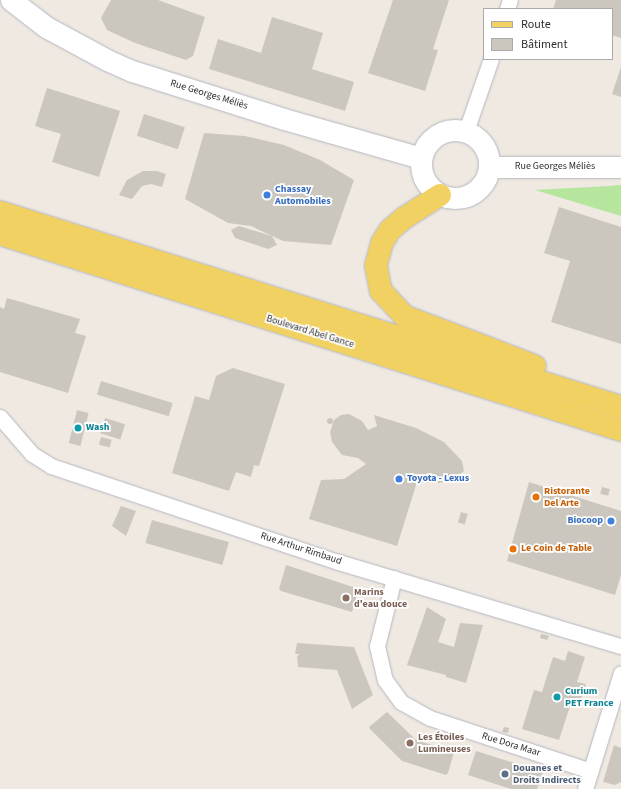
<!DOCTYPE html>
<meta charset="utf-8">
<style>
body{margin:0}
#map{position:relative;width:621px;height:789px;overflow:hidden;background:#efe9e1;font-family:"Source Sans 3",sans-serif}
div>[style]{position:absolute}
.green>*{inset:0;background:#b6e59e}
.building>*{inset:0;background:#cbc7bf;transform-origin:0 0}
.round{border-radius:50%}
.roads{filter:drop-shadow(0 0 1px #b4b7c1) drop-shadow(0 0 1px #b4b7c1)}
.street>*{height:15px;margin:-7.5px;padding:0 7.5px;transform-origin:7.5px;border-radius:7.5px;background:#fff}
.secondary>*{height:21px;margin:-10.5px;padding:0 10.5px;transform-origin:10.5px;border-radius:10.5px;background:#fff}
.secondary>.ring{margin:-10.5px;padding:0;box-sizing:content-box;background:none;border:21px solid #fff;border-radius:50%}
.primary>*{height:22px;margin:-11px;padding:0 11px;transform-origin:11px;border-radius:11px;background:#f2d163}
.dots>*{width:11px;height:11px;translate:-50% -50%;box-sizing:border-box;border:2px solid #fff;border-radius:50%}
span{translate:-50% -50%;white-space:nowrap;text-align:center;line-height:1.15;-webkit-text-stroke:3.5px #fff;paint-order:stroke}
.street-label{font-size:10px;color:#2e2e2e}
.shop-label{font-size:10px;color:#366cbe;font-weight:700}
.left{translate:0 -50%;text-align:left}
.right{translate:-100% -50%;text-align:right}
.culture-label{font-size:10px;color:#0d838f;font-weight:700}
.food-label{font-size:10px;color:#c56008;font-weight:700}
.education-label{font-size:10px;color:#785e54;font-weight:700}
.service-label{font-size:10px;color:#4e5e75;font-weight:700}
.legend{position:absolute;left:483px;top:8px;width:130px;height:52px;box-sizing:border-box;background:#fff;border:1px solid #ababab;margin:0;padding:5px 7px;list-style:none;font-size:12px;color:#2e2e2e}
.legend li{display:flex;align-items:center;gap:8px;height:20px}
.legend b{width:20px;border:1px solid #ababab}
</style>
<div id="map">
<div class="green">
<div style="clip-path:polygon(621px 185px,621px 216px,535px 190px,609px 186px)"></div>
</div>
<div class="building">
<div style="clip-path:polygon(111px 0,158px 0,205px 17px,193px 56px,186px 60px,135px 43px,107px 30px,101px 18px)"></div>
<div style="clip-path:polygon(393px 0,449px 0,433px 49px,438px 50px,425px 91px,368px 73px)"></div>
<div style="clip-path:polygon(556px 0,621px 0,621px 38px,612px 35px,612px 9px,553px 9px)"></div>
<div style="clip-path:polygon(272px 17px,323px 33px,312px 69px,354px 82px,345px 111px,209px 69px,218px 39px,261px 53px)"></div>
<div style="clip-path:polygon(621px 67px,621px 97px,612px 94px)"></div>
<div style="clip-path:polygon(47px 88px,120px 111px,99px 177px,52px 162px,61px 134px,35px 126px)"></div>
<div style="left:144px;top:114px;width:43px;height:23px;rotate:18deg"></div>
<div style="clip-path:polygon(204px 133px,245px 136px,284px 145px,320px 160px,354px 180px,331px 245px,283px 241px,251px 226px,228px 223px,185px 199px)"></div>
<div style="clip-path:polygon(143px 171px,157px 171px,166px 174px,162px 187px,151px 184px,142px 186px,132px 199px,119px 195px,127px 180px)"></div>
<div style="clip-path:polygon(559px 207px,621px 227px,621px 344px,551px 322px,570px 261px,544px 253px)"></div>
<div style="clip-path:polygon(239px 226px,272px 236px,277px 245px,268px 249px,235px 238px,231px 230px)"></div>
<div style="clip-path:polygon(7px 298px,80px 319px,75px 333px,86px 336px,68px 393px,0 372px,0 307px,4px 309px)"></div>
<div style="clip-path:polygon(233px 368px,285px 384px,259px 466px,254px 465px,251px 477px,236px 472px,229px 491px,172px 473px,195px 396px,209px 400px,216px 376px)"></div>
<div style="left:101px;top:381px;width:75px;height:14px;rotate:17deg"></div>
<div style="left:77px;top:410px;width:12px;height:34px;rotate:14deg"></div>
<div style="clip-path:polygon(349px 414px,362px 421px,368px 430px,377px 426px,374px 415px,416px 428px,444px 442px,462px 461px,464px 471px,453px 480px,439px 483px,417px 482px,397px 546px,309px 519px,321px 480px,344px 479px,366px 464px,358px 458px,342px 455px,332px 442px,330px 432px,334px 420px,341px 415px)"></div>
<div style="left:105px;top:418px;width:21px;height:16px;rotate:17deg"></div>
<div class="round" style="left:327px;top:418px;width:6px;height:6px"></div>
<div style="left:101px;top:437px;width:11px;height:8px;rotate:15deg"></div>
<div style="clip-path:polygon(529px 482px,621px 511px,621px 575px,615px 595px,507px 561px)"></div>
<div style="left:602px;top:487px;width:8px;height:7px;rotate:14deg"></div>
<div style="clip-path:polygon(121px 506px,136px 511px,126px 536px,112px 526px)"></div>
<div style="left:461px;top:512px;width:7px;height:11px;rotate:16deg"></div>
<div style="left:152px;top:520px;width:80px;height:24px;rotate:16deg"></div>
<div style="clip-path:polygon(286px 565px,359px 589px,352px 612px,281px 591px,279px 589px)"></div>
<div style="clip-path:polygon(427px 607px,446px 619px,438px 642px,454px 647px,460px 623px,483px 625px,466px 683px,446px 677px,446px 675px,407px 665px)"></div>
<div style="clip-path:polygon(541px 634px,549px 636px,547px 640px,540px 638px)"></div>
<div style="clip-path:polygon(297px 643px,354px 647px,373px 695px,352px 709px,337px 670px,298px 667px,297px 656px,300px 654px,295px 654px)"></div>
<div style="clip-path:polygon(568px 651px,585px 657px,577px 682px,586px 684px,579px 705px,571px 703px,559px 740px,522px 729px,534px 690px,542px 692px,553px 657px,565px 661px)"></div>
<div style="clip-path:polygon(387px 712px,416px 740px,454px 752px,448px 773px,446px 775px,402px 761px,370px 729px,369px 727px)"></div>
<div style="clip-path:polygon(504px 727px,509px 728px,508px 733px,502px 732px)"></div>
<div style="clip-path:polygon(614px 745px,621px 748px,621px 782px,615px 785px,603px 782px)"></div>
<div style="clip-path:polygon(476px 751px,543px 772px,537px 789px,511px 789px,468px 775px)"></div>
</div>
<div class="roads">
<div class="street">
<div style="left:507px;top:9px;width:9px;rotate:-72deg"></div>
<div style="left:466px;top:131px;width:76px;rotate:-70.9deg"></div>
<div style="left:0;top:417px;width:49px;rotate:49.1deg"></div>
<div style="left:32px;top:454px;width:22px;rotate:32deg"></div>
<div style="left:51px;top:466px;width:299px;rotate:18.5deg"></div>
<div style="left:335px;top:561px;width:298px;rotate:16.6deg"></div>
<div style="left:394px;top:578px;width:70px;rotate:104deg"></div>
<div style="left:377px;top:646px;width:35px;rotate:77deg"></div>
<div style="left:385px;top:680px;width:27px;rotate:54deg"></div>
<div style="left:401px;top:702px;width:33px;rotate:29deg"></div>
<div style="left:430px;top:718px;width:169px;rotate:18.2deg"></div>
<div style="left:585px;top:789px;width:121px;rotate:-72.8deg"></div>
</div>
<div class="secondary">
<div style="left:11px;top:0;width:44px;rotate:37.6deg"></div>
<div style="left:46px;top:27px;width:69px;rotate:28.4deg"></div>
<div style="left:107px;top:60px;width:27px;rotate:24deg"></div>
<div style="left:132px;top:71px;width:159px;rotate:17.5deg"></div>
<div style="left:284px;top:119px;width:142px;rotate:15.9deg"></div>
<div class="ring" style="left:421px;top:130px;width:47px;height:47px"></div>
<div style="left:490px;top:167px;width:131px"></div>
</div>
<div class="primary">
<div style="left:440px;top:195px;width:43px;rotate:147.4deg"></div>
<div style="left:404px;top:218px;width:18px;rotate:139deg"></div>
<div style="left:390px;top:230px;width:15px;rotate:122deg"></div>
<div style="left:382px;top:243px;width:24px;rotate:105deg"></div>
<div style="left:376px;top:266px;width:25px;rotate:79deg"></div>
<div style="left:381px;top:291px;width:34px;rotate:47deg"></div>
<div style="left:404px;top:316px;width:140px;rotate:20.9deg"></div>
<div style="left:0;top:212px;width:651px;rotate:17.43deg"></div>
<div style="left:0;top:234px;width:651px;rotate:17.52deg"></div>
</div>
</div>
<div class="dots">
<div style="left:267px;top:195px;background:#3f7fe0"></div>
<div style="left:78px;top:428px;background:#0f9aa8"></div>
<div style="left:399px;top:479px;background:#3f7fe0"></div>
<div style="left:536px;top:497px;background:#e8710a"></div>
<div style="left:611px;top:521px;background:#3f7fe0"></div>
<div style="left:513px;top:549px;background:#e8710a"></div>
<div style="left:346px;top:598px;background:#8d6e63"></div>
<div style="left:557px;top:697px;background:#0f9aa8"></div>
<div style="left:410px;top:743px;background:#8d6e63"></div>
<div style="left:505px;top:774px;background:#5c6f8a"></div>
</div>
<div class="street-label">
<span style="left:209px;top:95px;rotate:17deg">Rue Georges Méliès</span>
<span style="left:555px;top:167px">Rue Georges Méliès</span>
<span style="left:310px;top:332px;rotate:17deg">Boulevard Abel Gance</span>
<span style="left:301px;top:549px;rotate:18deg">Rue Arthur Rimbaud</span>
<span style="left:511px;top:745px;rotate:17deg">Rue Dora Maar</span>
</div>
<div class="shop-label">
<span class="left" style="left:275px;top:195px">Chassay<br>Automobiles</span>
<span class="left" style="left:407px;top:479px">Toyota - Lexus</span>
<span class="right" style="left:603px;top:521px">Biocoop</span>
</div>
<div class="culture-label">
<span class="left" style="left:86px;top:428px">Wash</span>
<span class="left" style="left:565px;top:697px">Curium<br>PET France</span>
</div>
<div class="food-label">
<span class="left" style="left:544px;top:497px">Ristorante<br>Del Arte</span>
<span class="left" style="left:521px;top:549px">Le Coin de Table</span>
</div>
<div class="education-label">
<span class="left" style="left:354px;top:598px">Marins<br>d'eau douce</span>
<span class="left" style="left:418px;top:743px">Les Étoiles<br>Lumineuses</span>
</div>
<div class="service-label">
<span class="left" style="left:513px;top:774px">Douanes et<br>Droits Indirects</span>
</div>
<ul class="legend">
<li><b style="height:5px;background:#f2d163"></b>Route</li>
<li><b style="height:11px;background:#cbc7bf"></b>Bâtiment</li>
</ul>
</div>
